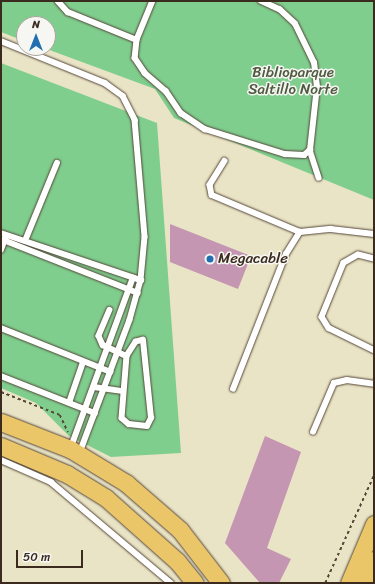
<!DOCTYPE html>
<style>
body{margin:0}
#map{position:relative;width:375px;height:584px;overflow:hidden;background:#eae4c6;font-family:Sriracha,sans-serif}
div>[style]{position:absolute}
.green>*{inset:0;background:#7fce8e}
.building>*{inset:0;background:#c596b2}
.path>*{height:1.5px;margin-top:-0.75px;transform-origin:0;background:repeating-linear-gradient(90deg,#554637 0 3px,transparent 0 6px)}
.roads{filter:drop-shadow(0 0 1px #554637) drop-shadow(0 0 1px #554637)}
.service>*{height:5.5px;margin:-2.75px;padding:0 2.75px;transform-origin:2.75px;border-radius:2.75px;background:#fff}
.primary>*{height:17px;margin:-8.5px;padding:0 8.5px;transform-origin:8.5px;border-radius:8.5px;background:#eac669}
.dots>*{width:11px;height:11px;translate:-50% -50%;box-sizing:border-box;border:2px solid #f6f6f2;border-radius:50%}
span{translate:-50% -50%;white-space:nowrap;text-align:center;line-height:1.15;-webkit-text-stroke:3px #f6f6f2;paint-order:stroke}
.park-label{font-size:15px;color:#4f5b40}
.poi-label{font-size:15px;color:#3b2a1e}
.left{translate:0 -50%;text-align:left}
.frame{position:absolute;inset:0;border:2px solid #3b2a1e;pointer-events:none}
.north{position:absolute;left:16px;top:16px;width:40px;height:40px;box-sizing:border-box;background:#f6f6f2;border:1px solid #aba49d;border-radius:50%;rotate:0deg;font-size:11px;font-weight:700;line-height:16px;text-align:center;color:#3b2a1e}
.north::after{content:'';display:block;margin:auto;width:14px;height:18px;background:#1f6fb2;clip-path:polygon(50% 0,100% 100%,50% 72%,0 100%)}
.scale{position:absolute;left:16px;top:550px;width:67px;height:18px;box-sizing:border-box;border:2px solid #3b2a1e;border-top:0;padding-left:5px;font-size:12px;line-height:14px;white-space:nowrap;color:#3b2a1e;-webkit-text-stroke:3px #f6f6f2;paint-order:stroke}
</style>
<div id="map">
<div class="green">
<div style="clip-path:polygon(1px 1px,374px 1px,374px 200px,174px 118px,155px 89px,44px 48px,48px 48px,48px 24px,24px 24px,24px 41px,1px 32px)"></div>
<div style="clip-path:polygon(1px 63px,157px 123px,181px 453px,111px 457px,69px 436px,36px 403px,1px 388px)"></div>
</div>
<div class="building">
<div style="clip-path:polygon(170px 224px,251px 256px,238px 289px,170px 262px)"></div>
<div style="clip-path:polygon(265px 436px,301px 452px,267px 548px,291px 559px,279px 583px,260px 583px,225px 543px)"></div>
</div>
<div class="path">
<div style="left:1px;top:392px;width:63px;rotate:21.3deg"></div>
<div style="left:60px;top:415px;width:19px;rotate:65deg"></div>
<div style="left:325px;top:583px;width:119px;rotate:-65.6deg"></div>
</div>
<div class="roads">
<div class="service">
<div style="left:58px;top:1px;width:15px;rotate:48deg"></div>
<div style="left:68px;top:12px;width:74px;rotate:22.1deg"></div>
<div style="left:153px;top:1px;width:42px;rotate:112.3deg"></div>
<div style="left:137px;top:40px;width:18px;rotate:96deg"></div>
<div style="left:135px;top:58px;width:18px;rotate:56deg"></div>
<div style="left:145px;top:73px;width:28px;rotate:41deg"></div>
<div style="left:166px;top:91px;width:27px;rotate:56deg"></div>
<div style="left:181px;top:113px;width:29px;rotate:34deg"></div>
<div style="left:205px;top:129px;width:84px;rotate:17.4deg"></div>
<div style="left:285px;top:154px;width:19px;rotate:3deg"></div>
<div style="left:304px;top:155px;width:8px;rotate:-40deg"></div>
<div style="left:310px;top:150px;width:63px;rotate:-83.7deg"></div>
<div style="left:317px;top:87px;width:24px;rotate:-97deg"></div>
<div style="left:314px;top:63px;width:43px;rotate:-116deg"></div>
<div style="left:295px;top:24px;width:21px;rotate:-137deg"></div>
<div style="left:280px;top:10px;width:21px;rotate:-155deg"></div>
<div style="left:1px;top:41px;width:112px;rotate:22deg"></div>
<div style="left:105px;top:83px;width:22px;rotate:36deg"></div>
<div style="left:123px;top:96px;width:27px;rotate:63deg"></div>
<div style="left:135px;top:120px;width:117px;rotate:85.1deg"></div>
<div style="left:145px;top:237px;width:43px;rotate:95.3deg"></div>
<div style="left:141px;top:280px;width:41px;rotate:105.4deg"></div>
<div style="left:130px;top:320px;width:142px;rotate:110.6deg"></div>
<div style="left:310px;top:150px;width:29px;rotate:72deg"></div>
<div style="left:225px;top:161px;width:28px;rotate:122deg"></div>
<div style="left:210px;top:185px;width:10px;rotate:79deg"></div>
<div style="left:212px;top:195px;width:95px;rotate:22.8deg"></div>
<div style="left:1px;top:233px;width:148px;rotate:18.6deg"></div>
<div style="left:1px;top:239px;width:147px;rotate:21.5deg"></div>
<div style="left:25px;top:241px;width:84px;rotate:-67.7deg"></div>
<div style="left:1px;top:250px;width:12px;rotate:-70deg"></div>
<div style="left:374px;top:259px;width:16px;rotate:-166deg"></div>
<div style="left:358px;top:255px;width:16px;rotate:150deg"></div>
<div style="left:344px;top:263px;width:58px;rotate:112.2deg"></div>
<div style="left:322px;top:317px;width:13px;rotate:58deg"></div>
<div style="left:329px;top:328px;width:50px;rotate:26.1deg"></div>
<div style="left:110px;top:310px;width:28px;rotate:113deg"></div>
<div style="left:99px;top:336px;width:10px;rotate:66deg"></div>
<div style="left:103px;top:345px;width:26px;rotate:25deg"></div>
<div style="left:127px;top:356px;width:62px;rotate:94.6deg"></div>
<div style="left:122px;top:418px;width:9px;rotate:41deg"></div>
<div style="left:129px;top:424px;width:18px;rotate:6deg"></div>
<div style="left:147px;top:426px;width:9px;rotate:-63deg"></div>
<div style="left:151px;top:418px;width:78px;rotate:-95.9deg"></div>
<div style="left:143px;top:340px;width:7px;rotate:164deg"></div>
<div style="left:136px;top:342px;width:17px;rotate:123deg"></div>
<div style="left:1px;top:328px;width:118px;rotate:21.8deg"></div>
<div style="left:1px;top:376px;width:101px;rotate:21.5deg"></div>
<div style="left:94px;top:387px;width:29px;rotate:8deg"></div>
<div style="left:233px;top:389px;width:145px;rotate:-68.6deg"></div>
<div style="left:286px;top:254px;width:26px;rotate:-58deg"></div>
<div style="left:300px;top:232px;width:31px;rotate:-6deg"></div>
<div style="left:331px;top:229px;width:43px;rotate:6.6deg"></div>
<div style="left:69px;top:403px;width:43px;rotate:-71.1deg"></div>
<div style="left:313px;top:432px;width:53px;rotate:-66.8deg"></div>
<div style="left:334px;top:383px;width:13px;rotate:-13deg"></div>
<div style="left:347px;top:380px;width:27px;rotate:8deg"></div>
<div style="left:71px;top:447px;width:180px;rotate:-69.9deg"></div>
<div style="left:1px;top:460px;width:55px;rotate:23.7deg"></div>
<div style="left:51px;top:482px;width:157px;rotate:40.1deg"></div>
</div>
<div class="primary">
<div style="left:1px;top:422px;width:74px;rotate:21.4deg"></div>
<div style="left:70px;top:449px;width:66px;rotate:31.3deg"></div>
<div style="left:126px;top:483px;width:72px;rotate:41deg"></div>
<div style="left:180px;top:530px;width:67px;rotate:52.3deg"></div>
<div style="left:1px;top:446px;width:72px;rotate:23deg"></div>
<div style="left:67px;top:474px;width:46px;rotate:31.6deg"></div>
<div style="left:106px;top:498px;width:95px;rotate:41.6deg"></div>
<div style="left:177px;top:561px;width:28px;rotate:51deg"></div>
<div style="left:349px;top:583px;width:64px;rotate:-67deg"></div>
<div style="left:364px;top:583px;width:25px;rotate:-67deg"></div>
</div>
</div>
<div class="dots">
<div style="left:210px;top:259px;background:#1f6fb2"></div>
</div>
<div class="park-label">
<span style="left:293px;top:81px">Biblioparque<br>Saltillo Norte</span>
</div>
<div class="poi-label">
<span class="left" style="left:218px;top:259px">Megacable</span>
</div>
<div class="frame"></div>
<div class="north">N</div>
<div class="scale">50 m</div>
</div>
